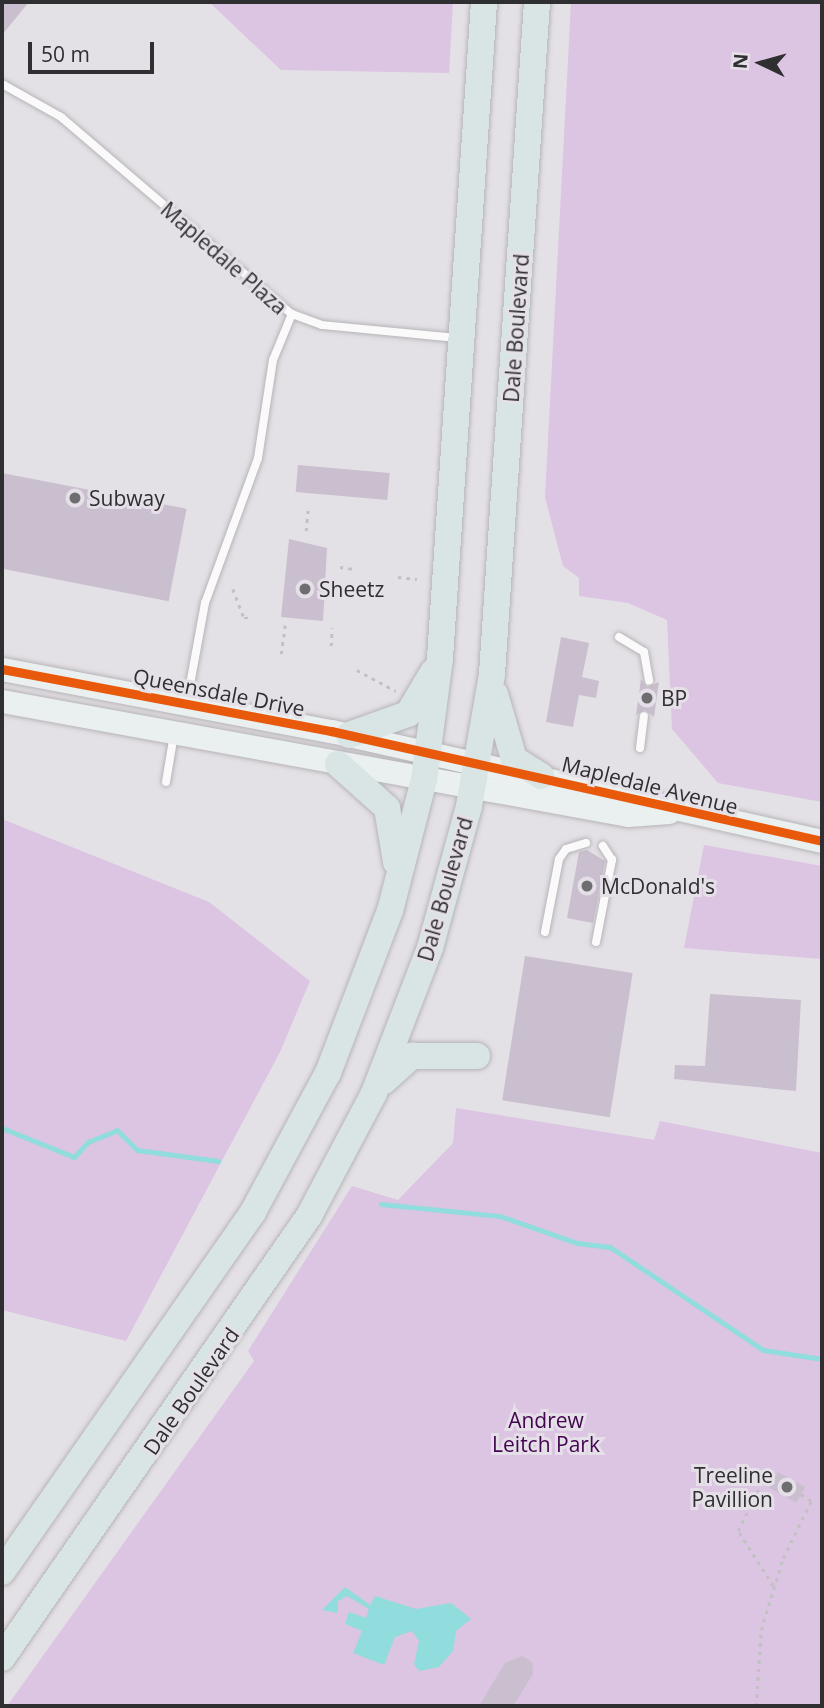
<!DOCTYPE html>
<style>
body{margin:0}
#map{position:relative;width:824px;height:1708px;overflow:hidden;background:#e4e1e6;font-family:"Open Sans",sans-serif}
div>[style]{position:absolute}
.green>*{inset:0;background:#dcc4e3}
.water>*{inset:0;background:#91dcdc}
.stream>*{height:5px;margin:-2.5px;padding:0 2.5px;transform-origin:2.5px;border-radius:2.5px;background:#91dcdc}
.building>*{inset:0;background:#cabfce;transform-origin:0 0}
.path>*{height:2.5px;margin-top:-1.25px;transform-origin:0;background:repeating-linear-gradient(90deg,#c2c1c2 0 3.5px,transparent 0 8.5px)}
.roads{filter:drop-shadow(0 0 2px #b7b4b8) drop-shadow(0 0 2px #b7b4b8)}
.lane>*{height:8px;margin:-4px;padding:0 4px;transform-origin:4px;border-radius:4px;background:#fbfafb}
.secondary>*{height:23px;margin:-11.5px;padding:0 11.5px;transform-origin:11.5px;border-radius:11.5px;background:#eaefef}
.primary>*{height:26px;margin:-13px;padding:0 13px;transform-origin:13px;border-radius:13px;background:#d9e4e4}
.cycleway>*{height:9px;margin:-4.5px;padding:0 4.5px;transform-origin:4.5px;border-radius:4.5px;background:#e8590c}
.dots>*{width:19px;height:19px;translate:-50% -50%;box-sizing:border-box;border:4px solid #e5e0e7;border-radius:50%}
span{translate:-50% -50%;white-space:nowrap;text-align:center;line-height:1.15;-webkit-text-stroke:6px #e5e0e7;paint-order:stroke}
.street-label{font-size:21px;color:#2f2e30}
.poi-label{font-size:21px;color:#2f2e30}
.left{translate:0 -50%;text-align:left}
.right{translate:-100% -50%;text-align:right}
.park-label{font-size:21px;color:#430450}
.frame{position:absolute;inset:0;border:4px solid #2f2e30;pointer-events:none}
.north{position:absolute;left:726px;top:28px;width:70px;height:70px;-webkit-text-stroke:5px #e5e0e7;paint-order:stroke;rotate:275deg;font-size:19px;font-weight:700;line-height:28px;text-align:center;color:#2f2e30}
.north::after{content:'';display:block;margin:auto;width:24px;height:32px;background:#2f2e30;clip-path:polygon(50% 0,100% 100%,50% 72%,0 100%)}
.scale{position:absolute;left:28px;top:42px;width:126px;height:32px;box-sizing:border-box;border:4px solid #2f2e30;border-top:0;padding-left:9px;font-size:21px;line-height:24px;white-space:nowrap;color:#2f2e30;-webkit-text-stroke:5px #e5e0e7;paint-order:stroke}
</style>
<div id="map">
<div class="green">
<div style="clip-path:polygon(209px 2px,453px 2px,449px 73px,281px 70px)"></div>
<div style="clip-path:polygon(571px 2px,822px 2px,822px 802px,718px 783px,672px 729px,667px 620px,628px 603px,579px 596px,579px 578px,563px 566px,545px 497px)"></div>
<div style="clip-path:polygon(2px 819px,209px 902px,310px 981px,280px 1052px,126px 1341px,2px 1310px)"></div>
<div style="clip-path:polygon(704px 845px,822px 866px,822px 959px,684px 948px)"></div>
<div style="clip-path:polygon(456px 1108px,654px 1140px,660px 1121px,822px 1153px,822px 1706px,7px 1706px,254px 1361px,248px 1351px,352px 1186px,398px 1200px,453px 1143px)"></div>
</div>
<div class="water">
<div style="clip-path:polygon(345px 1587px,370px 1605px,375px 1596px,416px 1609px,451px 1603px,471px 1619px,456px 1631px,453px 1651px,439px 1667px,419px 1671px,414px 1664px,419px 1641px,412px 1631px,395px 1637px,384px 1665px,353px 1653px,362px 1631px,345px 1624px,349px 1612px,366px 1618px,369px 1609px,347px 1596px,338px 1601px,338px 1613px,322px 1610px)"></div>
</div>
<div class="stream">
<div style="left:2px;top:1128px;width:78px;rotate:21.9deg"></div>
<div style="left:74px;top:1157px;width:21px;rotate:-47deg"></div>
<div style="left:88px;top:1142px;width:31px;rotate:-22deg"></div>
<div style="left:117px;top:1130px;width:28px;rotate:45deg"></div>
<div style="left:137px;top:1150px;width:82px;rotate:7.7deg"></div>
<div style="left:381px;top:1204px;width:120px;rotate:5.8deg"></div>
<div style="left:500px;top:1216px;width:82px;rotate:19.3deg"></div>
<div style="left:577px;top:1243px;width:33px;rotate:7deg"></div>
<div style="left:610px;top:1247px;width:184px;rotate:33.9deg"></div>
<div style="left:763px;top:1350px;width:60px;rotate:8.7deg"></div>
</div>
<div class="building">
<div style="clip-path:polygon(2px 2px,29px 2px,2px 35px)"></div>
<div style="left:298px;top:465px;width:92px;height:27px;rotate:5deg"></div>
<div style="left:2px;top:473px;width:188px;height:94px;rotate:11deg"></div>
<div style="clip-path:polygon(289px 539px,327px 548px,323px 621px,281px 617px)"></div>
<div style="clip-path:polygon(561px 637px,589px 643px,582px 677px,599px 681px,596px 698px,579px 695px,573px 727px,546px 722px)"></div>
<div style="clip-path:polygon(641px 679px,647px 687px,659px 682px,654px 717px,645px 710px,636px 715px)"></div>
<div style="clip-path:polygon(587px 850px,605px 861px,593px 923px,567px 918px,579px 852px)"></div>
<div style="left:525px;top:956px;width:109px;height:146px;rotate:9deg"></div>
<div style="clip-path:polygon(710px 994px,801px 1000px,796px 1091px,674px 1079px,675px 1065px,705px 1066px)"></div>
<div style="left:778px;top:1472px;width:31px;height:18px;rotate:29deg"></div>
<div style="clip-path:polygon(522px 1656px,532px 1662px,533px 1674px,513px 1706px,479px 1706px,505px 1663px)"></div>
</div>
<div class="path">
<div style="left:306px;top:531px;width:23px;rotate:-85deg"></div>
<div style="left:340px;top:567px;width:15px;rotate:8deg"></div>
<div style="left:398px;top:577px;width:19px;rotate:6deg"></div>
<div style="left:233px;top:589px;width:31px;rotate:69deg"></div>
<div style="left:244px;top:618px;width:7px"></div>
<div style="left:331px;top:646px;width:18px;rotate:-87deg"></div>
<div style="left:281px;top:654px;width:30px;rotate:-82deg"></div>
<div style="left:357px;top:670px;width:44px;rotate:28.3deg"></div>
<div style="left:773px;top:1586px;width:65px;rotate:-122.5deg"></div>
<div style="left:738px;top:1531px;width:61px;rotate:-63.9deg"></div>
<div style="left:765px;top:1476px;width:10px;rotate:24deg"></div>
<div style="left:756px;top:1706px;width:76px;rotate:-86.2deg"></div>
<div style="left:761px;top:1630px;width:75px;rotate:-73deg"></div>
<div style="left:783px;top:1558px;width:64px;rotate:-63.8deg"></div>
<div style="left:811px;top:1501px;width:12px;rotate:-149deg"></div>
</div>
<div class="roads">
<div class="lane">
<div style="left:2px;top:84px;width:68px;rotate:29.2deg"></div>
<div style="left:61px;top:117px;width:304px;rotate:40.5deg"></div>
<div style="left:292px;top:314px;width:32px;rotate:20deg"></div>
<div style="left:322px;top:325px;width:137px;rotate:5.5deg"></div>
<div style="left:619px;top:637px;width:29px;rotate:31deg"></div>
<div style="left:644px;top:652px;width:29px;rotate:80deg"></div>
<div style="left:187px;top:701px;width:100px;rotate:-79.6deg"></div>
<div style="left:205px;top:603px;width:154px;rotate:-69.9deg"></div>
<div style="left:258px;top:458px;width:99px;rotate:-81.3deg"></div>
<div style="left:273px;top:360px;width:50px;rotate:-67.6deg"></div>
<div style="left:640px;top:748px;width:32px;rotate:-83deg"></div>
<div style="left:166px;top:782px;width:49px;rotate:-80.5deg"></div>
<div style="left:545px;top:932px;width:74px;rotate:-79.1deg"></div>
<div style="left:559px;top:859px;width:12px;rotate:-55deg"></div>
<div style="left:566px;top:849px;width:21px;rotate:-17deg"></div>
<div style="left:596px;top:942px;width:84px;rotate:-79deg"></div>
<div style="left:612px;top:860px;width:17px;rotate:-123deg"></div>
</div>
<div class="secondary">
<div style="left:2px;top:669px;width:335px;rotate:10.7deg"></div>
<div style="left:331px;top:731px;width:503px;rotate:12.63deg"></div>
<div style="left:2px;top:701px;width:636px;rotate:10.32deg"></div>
<div style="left:628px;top:815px;width:41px;rotate:-4.2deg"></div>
</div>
<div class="primary">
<div style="left:495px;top:694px;width:68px;rotate:73.7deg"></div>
<div style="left:514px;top:759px;width:32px;rotate:32deg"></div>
<div style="left:349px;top:735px;width:63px;rotate:-19.6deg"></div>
<div style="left:408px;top:714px;width:49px;rotate:-59.2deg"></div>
<div style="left:338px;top:764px;width:66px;rotate:41.9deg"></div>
<div style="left:387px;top:808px;width:55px;rotate:80.5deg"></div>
<div style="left:384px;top:1081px;width:38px;rotate:-42deg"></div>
<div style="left:412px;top:1056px;width:65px"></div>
<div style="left:2px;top:1572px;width:439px;rotate:-55.1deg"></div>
<div style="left:253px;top:1212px;width:158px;rotate:-61.7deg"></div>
<div style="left:328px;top:1073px;width:173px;rotate:-69.1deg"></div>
<div style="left:390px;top:911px;width:135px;rotate:-75.5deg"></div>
<div style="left:424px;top:780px;width:123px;rotate:-82.5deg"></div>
<div style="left:440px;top:658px;width:657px;rotate:-86.16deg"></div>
<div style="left:2px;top:1658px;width:538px;rotate:-55.22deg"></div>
<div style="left:309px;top:1216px;width:139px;rotate:-62.1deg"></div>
<div style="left:374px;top:1093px;width:155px;rotate:-68.9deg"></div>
<div style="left:430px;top:948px;width:147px;rotate:-74.6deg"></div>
<div style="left:469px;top:806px;width:134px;rotate:-80.1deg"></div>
<div style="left:492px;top:674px;width:674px;rotate:-86.17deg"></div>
</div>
</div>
<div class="cycleway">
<div style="left:2px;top:669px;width:335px;rotate:10.7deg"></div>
<div style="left:331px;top:731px;width:503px;rotate:12.63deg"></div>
</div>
<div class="dots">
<div style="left:75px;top:498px;background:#6e6d70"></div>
<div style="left:305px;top:589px;background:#6e6d70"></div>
<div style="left:647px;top:698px;background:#6e6d70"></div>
<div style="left:587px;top:886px;background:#6e6d70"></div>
<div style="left:787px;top:1487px;background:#6e6d70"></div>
</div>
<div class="street-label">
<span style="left:224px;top:258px;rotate:41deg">Mapledale Plaza</span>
<span style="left:516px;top:328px;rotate:-86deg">Dale Boulevard</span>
<span style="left:219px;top:692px;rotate:11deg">Queensdale Drive</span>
<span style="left:650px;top:785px;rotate:14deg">Mapledale Avenue</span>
<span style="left:445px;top:889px;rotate:-74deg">Dale Boulevard</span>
<span style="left:191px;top:1391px;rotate:-55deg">Dale Boulevard</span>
</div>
<div class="poi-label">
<span class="left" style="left:89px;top:498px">Subway</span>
<span class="left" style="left:319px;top:589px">Sheetz</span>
<span class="left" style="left:661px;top:698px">BP</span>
<span class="left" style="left:601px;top:886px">McDonald's</span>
<span class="right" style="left:773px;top:1487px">Treeline<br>Pavillion</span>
</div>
<div class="park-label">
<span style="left:546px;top:1432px">Andrew<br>Leitch Park</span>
</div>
<div class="frame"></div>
<div class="north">N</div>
<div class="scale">50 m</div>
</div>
